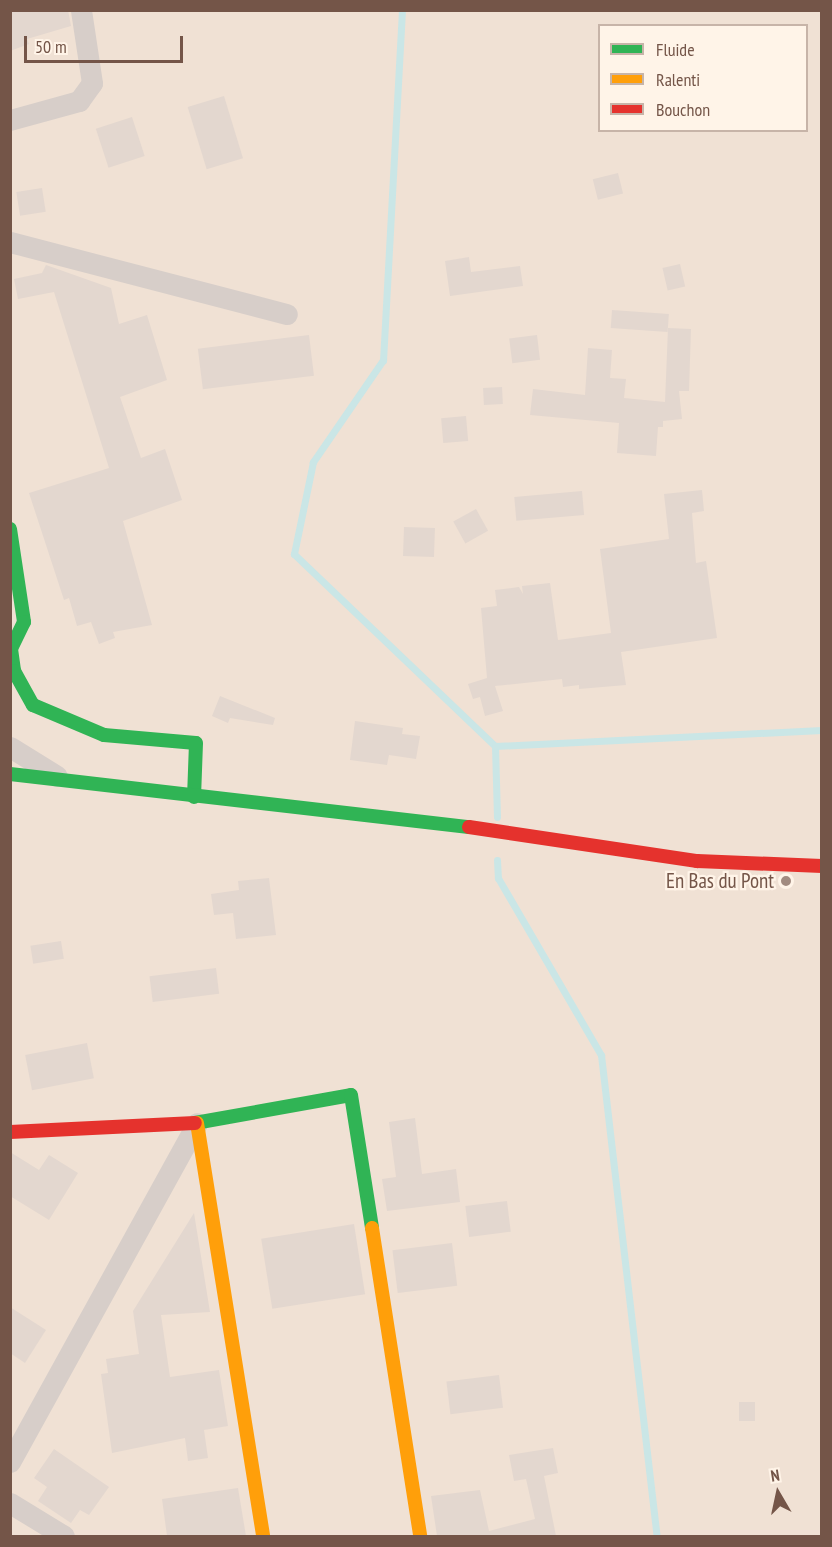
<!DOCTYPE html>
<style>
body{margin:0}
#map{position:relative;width:832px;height:1547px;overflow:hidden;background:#f7efe7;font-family:"PT Sans Narrow",sans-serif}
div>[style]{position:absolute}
.residential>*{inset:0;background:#f0e1d4}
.stream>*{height:7px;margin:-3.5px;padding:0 3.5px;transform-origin:3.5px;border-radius:3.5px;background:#cae6e6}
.building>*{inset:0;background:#e3d7cf;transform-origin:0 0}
.street>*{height:21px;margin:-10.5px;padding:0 10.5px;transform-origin:10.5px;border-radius:10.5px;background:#d7cec9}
.fast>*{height:14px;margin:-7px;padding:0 7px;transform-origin:7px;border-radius:7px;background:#30b455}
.slow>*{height:14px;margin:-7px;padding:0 7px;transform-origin:7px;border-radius:7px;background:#ff9f0a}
.jam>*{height:14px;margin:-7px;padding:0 7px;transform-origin:7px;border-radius:7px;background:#e5322d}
.dots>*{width:16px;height:16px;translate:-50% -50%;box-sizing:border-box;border:3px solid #fff4e8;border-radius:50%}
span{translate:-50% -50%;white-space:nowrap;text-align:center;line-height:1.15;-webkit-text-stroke:4.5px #fff4e8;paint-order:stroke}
.poi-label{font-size:21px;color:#745548}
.right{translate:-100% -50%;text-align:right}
.frame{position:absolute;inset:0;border:12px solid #745548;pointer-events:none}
.legend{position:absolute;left:598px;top:24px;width:210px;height:108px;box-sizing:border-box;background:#fff4e8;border:2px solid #c7b4a8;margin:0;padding:8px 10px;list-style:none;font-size:18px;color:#745548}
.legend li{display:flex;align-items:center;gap:12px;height:30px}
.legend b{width:30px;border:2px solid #c7b4a8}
.north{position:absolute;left:748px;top:1463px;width:60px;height:60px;-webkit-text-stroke:4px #fff4e8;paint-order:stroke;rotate:351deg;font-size:16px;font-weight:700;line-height:24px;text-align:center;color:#745548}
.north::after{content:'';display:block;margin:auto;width:21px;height:27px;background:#745548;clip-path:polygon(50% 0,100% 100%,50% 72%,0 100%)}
.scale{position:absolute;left:24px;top:36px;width:159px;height:27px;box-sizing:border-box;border:3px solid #745548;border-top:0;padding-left:8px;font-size:18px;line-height:21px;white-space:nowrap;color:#745548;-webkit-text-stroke:4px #fff4e8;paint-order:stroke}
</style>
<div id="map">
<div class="residential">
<div style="clip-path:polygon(evenodd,11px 11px,821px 11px,821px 1536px,11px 1536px,11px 11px,600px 26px,806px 26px,806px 130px,600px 130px,600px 26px)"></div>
</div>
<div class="stream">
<div style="left:402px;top:10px;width:351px;rotate:93.1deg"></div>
<div style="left:383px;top:360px;width:124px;rotate:124.5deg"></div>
<div style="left:313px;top:462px;width:94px;rotate:101.7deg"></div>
<div style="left:294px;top:554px;width:278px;rotate:43.7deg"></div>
<div style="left:495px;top:746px;width:71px;rotate:88.4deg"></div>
<div style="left:495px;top:746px;width:327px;rotate:-2.8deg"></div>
<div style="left:497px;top:860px;width:18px;rotate:87deg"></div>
<div style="left:498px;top:878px;width:205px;rotate:59.8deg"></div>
<div style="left:601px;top:1055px;width:484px;rotate:83.4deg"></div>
</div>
<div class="building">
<div style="clip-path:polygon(10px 10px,68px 10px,71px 26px,27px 39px,29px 44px,10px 51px)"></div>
<div style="left:224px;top:96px;width:65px;height:38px;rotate:73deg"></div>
<div style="left:132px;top:117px;width:41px;height:38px;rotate:72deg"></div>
<div style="left:618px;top:173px;width:21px;height:26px;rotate:76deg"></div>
<div style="left:42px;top:188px;width:24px;height:26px;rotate:81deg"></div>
<div style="clip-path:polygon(469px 257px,471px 272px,520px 266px,523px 286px,450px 296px,445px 261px)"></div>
<div style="left:680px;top:264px;width:23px;height:18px;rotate:77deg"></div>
<div style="clip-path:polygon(46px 265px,111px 288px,119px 324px,147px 315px,167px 380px,120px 397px,141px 458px,165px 449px,182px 500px,123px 521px,152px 625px,113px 632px,115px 638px,99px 644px,91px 622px,77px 626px,69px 598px,64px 600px,29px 493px,109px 468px,54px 292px,18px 299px,14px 279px,42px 273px)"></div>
<div style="left:612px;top:310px;width:57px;height:18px;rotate:4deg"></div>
<div style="clip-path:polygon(668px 328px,691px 329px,689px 391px,679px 391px,682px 419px,663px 421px,663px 427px,658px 427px,656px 456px,617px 453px,619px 423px,530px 415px,533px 389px,585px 395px,588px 348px,612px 350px,610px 378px,626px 379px,624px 398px,665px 402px)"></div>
<div style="left:309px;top:335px;width:41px;height:112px;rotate:83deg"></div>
<div style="left:537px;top:335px;width:25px;height:28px;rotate:83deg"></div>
<div style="left:502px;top:387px;width:17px;height:19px;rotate:87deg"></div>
<div style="left:466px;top:416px;width:25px;height:25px;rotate:85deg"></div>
<div style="clip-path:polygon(702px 490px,704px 511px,692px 513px,696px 563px,706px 561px,717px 638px,621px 652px,626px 685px,579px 689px,579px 685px,563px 687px,562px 679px,495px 686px,503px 711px,485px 716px,480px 697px,473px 699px,468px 684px,487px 678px,481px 608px,497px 606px,495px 590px,519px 587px,523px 594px,522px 586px,550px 583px,558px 640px,611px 633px,600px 549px,669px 539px,664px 494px)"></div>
<div style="left:582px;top:491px;width:24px;height:68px;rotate:85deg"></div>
<div style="left:476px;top:509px;width:25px;height:26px;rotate:61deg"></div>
<div style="left:404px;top:527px;width:31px;height:29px;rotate:2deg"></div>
<div style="clip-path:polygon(220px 696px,275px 718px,273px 725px,230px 718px,228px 723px,212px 716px)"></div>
<div style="clip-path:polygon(355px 721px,403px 728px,402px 734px,420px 736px,416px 759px,389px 755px,387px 765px,350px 760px)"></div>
<div style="clip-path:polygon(269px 878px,276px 935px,236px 939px,233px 913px,214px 915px,211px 894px,239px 890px,238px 881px)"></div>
<div style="left:61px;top:941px;width:18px;height:31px;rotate:81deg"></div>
<div style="left:216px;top:968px;width:26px;height:67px;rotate:83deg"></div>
<div style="left:87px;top:1043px;width:36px;height:63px;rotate:79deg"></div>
<div style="clip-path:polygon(415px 1118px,422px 1174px,456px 1169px,460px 1202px,387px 1211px,382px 1179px,396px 1177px,389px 1122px)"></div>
<div style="clip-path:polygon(10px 1152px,39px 1170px,49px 1155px,78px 1173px,49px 1220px,10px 1196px)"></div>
<div style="left:507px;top:1201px;width:31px;height:42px;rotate:83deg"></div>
<div style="clip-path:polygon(194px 1213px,210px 1312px,161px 1315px,170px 1377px,219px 1370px,228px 1426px,204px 1430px,208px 1458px,188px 1461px,185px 1438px,112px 1453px,101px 1374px,108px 1373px,106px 1359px,139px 1354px,133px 1311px)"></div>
<div style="left:354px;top:1224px;width:71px;height:94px;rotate:81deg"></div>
<div style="left:452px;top:1243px;width:43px;height:60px;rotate:83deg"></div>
<div style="clip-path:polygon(10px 1307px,46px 1330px,25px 1363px,10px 1353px)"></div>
<div style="left:499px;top:1375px;width:33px;height:53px;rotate:83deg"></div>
<div style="left:739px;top:1402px;width:16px;height:19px"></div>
<div style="clip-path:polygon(553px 1448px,558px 1473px,544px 1476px,556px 1536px,437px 1536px,431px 1496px,480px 1490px,489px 1531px,535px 1519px,526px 1479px,514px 1481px,509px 1455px)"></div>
<div style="clip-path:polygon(54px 1449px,109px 1487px,89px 1515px,80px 1510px,71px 1523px,38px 1501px,47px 1487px,34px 1478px)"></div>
<div style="clip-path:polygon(238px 1488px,246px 1536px,167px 1536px,162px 1499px)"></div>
</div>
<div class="street">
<div style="left:10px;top:120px;width:72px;rotate:-15.4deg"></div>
<div style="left:79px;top:101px;width:22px;rotate:-54deg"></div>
<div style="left:92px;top:83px;width:74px;rotate:-98.6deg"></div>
<div style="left:10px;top:242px;width:286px;rotate:14.6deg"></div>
<div style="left:10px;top:747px;width:55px;rotate:31.7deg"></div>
<div style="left:10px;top:1462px;width:387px;rotate:-61.1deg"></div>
<div style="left:10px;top:1503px;width:63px;rotate:31.4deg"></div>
</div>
<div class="fast">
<div style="left:10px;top:529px;width:94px;rotate:81.4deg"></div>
<div style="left:24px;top:622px;width:30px;rotate:116deg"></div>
<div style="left:11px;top:649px;width:22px;rotate:82deg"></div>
<div style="left:14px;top:671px;width:39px;rotate:61deg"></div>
<div style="left:33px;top:705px;width:77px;rotate:22.9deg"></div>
<div style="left:104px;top:735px;width:92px;rotate:5deg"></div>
<div style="left:196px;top:743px;width:54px;rotate:92.1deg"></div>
<div style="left:10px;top:774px;width:462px;rotate:6.6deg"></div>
<div style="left:195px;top:1123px;width:158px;rotate:-10.2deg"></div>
<div style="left:351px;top:1095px;width:135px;rotate:81deg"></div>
</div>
<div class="slow">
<div style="left:197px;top:1123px;width:418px;rotate:80.9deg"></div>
<div style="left:372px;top:1228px;width:312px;rotate:81.1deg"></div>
</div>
<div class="jam">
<div style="left:469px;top:827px;width:231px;rotate:8.5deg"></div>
<div style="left:697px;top:861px;width:125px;rotate:2.3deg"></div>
<div style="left:10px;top:1132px;width:185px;rotate:-2.8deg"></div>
</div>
<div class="dots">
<div style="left:786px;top:881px;background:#a28b80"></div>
</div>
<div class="poi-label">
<span class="right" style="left:774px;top:881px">En Bas du Pont</span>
</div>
<div class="frame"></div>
<ul class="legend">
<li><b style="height:8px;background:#30b455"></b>Fluide</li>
<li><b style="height:8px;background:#ff9f0a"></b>Ralenti</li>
<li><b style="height:8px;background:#e5322d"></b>Bouchon</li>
</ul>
<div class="north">N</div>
<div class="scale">50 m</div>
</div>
